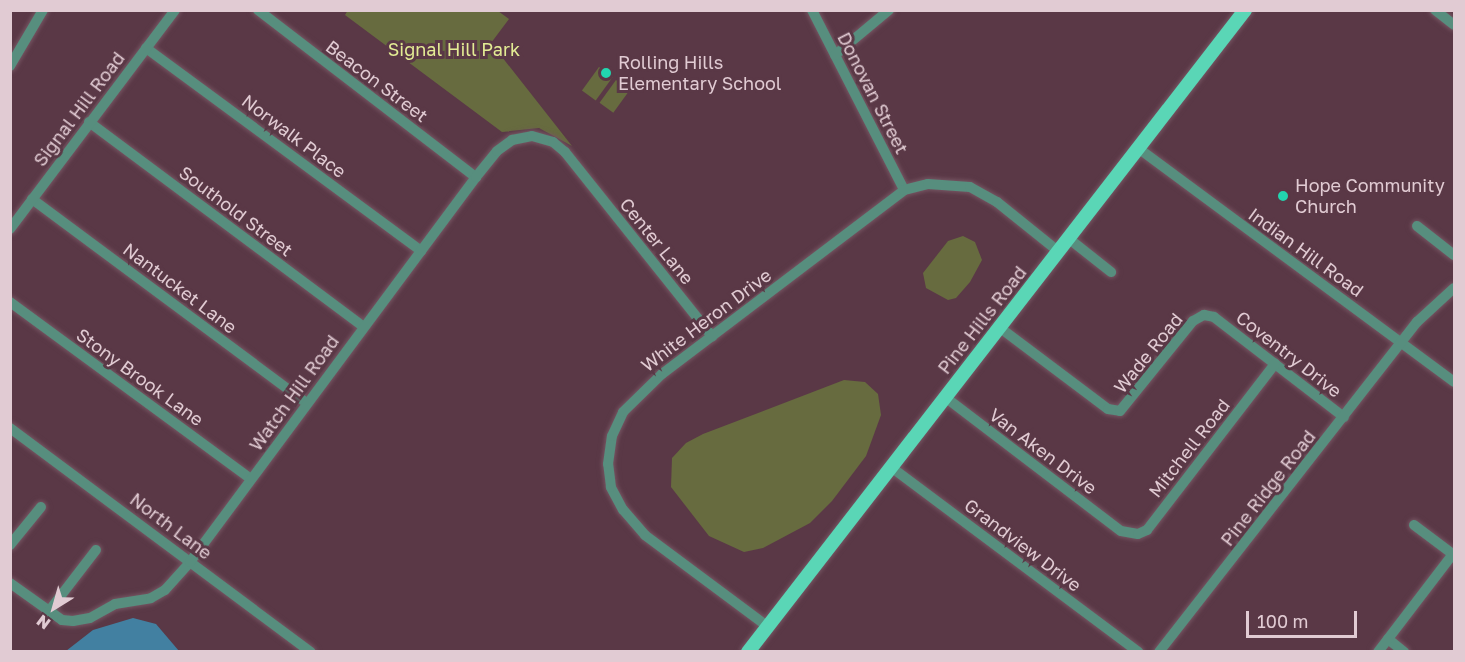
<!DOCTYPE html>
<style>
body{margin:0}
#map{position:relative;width:1465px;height:662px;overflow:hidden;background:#5a3846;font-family:"Golos Text",sans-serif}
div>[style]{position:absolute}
.green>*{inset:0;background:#676b3f;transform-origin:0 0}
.water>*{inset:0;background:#4280a1}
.roads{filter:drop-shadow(0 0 2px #755562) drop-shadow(0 0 2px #755562)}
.minor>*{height:10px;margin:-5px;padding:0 5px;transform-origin:5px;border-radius:5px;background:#578e7e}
.major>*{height:14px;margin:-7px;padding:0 7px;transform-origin:7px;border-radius:7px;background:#5ad6b6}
.dots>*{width:16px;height:16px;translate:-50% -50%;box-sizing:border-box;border:3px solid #5a3846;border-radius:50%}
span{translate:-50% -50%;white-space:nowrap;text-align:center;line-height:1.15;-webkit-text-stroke:6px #5a3846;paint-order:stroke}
.park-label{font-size:18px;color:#e3ec94}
.poi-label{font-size:18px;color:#e1cbd3}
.left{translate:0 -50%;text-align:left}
.street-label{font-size:18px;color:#e1cbd3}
.frame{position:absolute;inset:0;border:12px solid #e1cbd3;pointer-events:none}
.north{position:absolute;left:24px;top:578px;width:60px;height:60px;-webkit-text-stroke:4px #5a3846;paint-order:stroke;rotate:217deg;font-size:16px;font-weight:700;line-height:24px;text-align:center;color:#e1cbd3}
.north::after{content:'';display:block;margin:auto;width:21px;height:27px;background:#e1cbd3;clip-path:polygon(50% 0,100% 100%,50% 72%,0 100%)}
.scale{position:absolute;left:1246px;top:611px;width:111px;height:27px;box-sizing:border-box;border:3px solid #e1cbd3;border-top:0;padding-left:8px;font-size:18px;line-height:21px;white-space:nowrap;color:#e1cbd3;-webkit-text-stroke:4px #5a3846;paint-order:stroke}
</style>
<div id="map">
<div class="green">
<div style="clip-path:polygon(348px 10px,498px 11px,509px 19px,491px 43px,572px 146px,539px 128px,502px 132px,345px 15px)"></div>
<div style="left:599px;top:67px;width:17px;height:29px;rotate:36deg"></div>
<div style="left:616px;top:80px;width:17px;height:28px;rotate:36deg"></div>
<div style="clip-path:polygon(963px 236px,975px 242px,982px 260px,970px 282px,956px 298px,948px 300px,926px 288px,923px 273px,948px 241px)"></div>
<div style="clip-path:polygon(844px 380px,865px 382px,878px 394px,881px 415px,866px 456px,832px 501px,810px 523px,763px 548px,744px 552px,709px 536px,671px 487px,672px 458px,686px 443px,703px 434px)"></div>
</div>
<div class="water">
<div style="clip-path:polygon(133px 618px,156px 624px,179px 651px,66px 651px,93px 630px)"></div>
</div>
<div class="roads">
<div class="minor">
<div style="left:258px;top:10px;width:275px;rotate:37.5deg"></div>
<div style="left:812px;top:10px;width:202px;rotate:62.9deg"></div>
<div style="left:1435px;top:10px;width:24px;rotate:38deg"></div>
<div style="left:146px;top:48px;width:342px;rotate:36.4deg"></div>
<div style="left:835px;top:55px;width:70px;rotate:-39.8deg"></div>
<div style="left:10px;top:66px;width:65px;rotate:-59.5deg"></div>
<div style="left:89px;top:122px;width:342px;rotate:36.7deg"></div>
<div style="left:1138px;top:148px;width:393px;rotate:36.5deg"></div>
<div style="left:32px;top:199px;width:342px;rotate:36.6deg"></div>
<div style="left:1417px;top:226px;width:47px;rotate:38.1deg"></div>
<div style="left:10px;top:229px;width:274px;rotate:-53deg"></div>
<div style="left:1068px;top:238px;width:55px;rotate:38.3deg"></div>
<div style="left:10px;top:302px;width:299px;rotate:36.3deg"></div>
<div style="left:999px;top:327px;width:136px;rotate:37deg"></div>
<div style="left:1108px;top:409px;width:12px;rotate:9deg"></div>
<div style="left:1120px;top:411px;width:116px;rotate:-51deg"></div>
<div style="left:1193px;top:321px;width:13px;rotate:-29deg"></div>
<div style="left:1204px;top:315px;width:10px;rotate:11deg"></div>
<div style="left:1214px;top:317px;width:164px;rotate:37.6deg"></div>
<div style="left:945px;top:397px;width:221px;rotate:37.3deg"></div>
<div style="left:1121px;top:531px;width:17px;rotate:10deg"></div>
<div style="left:1138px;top:534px;width:10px;rotate:-24deg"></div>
<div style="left:1147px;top:530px;width:210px;rotate:-52.4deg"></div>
<div style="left:10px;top:428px;width:375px;rotate:36.7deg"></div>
<div style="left:891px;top:467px;width:309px;rotate:36.8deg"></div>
<div style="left:1414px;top:525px;width:50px;rotate:36.9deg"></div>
<div style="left:10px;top:545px;width:49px;rotate:-50.8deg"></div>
<div style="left:10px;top:583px;width:64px;rotate:35.4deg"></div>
<div style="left:62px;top:620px;width:11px;rotate:5deg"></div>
<div style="left:73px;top:621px;width:17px;rotate:-10deg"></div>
<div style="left:90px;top:618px;width:29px;rotate:-29deg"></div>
<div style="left:115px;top:604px;width:36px;rotate:-9deg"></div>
<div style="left:151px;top:598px;width:16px;rotate:-30deg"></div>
<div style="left:165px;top:590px;width:38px;rotate:-48deg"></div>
<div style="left:190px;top:562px;width:480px;rotate:-53.4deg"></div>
<div style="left:476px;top:177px;width:33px;rotate:-51deg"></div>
<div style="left:497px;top:151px;width:19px;rotate:-36deg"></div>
<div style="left:512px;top:140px;width:20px;rotate:-11deg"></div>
<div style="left:532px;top:136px;width:22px;rotate:16deg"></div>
<div style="left:553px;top:142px;width:16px;rotate:40deg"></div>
<div style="left:565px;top:152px;width:236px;rotate:51.4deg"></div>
<div style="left:49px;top:611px;width:77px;rotate:-52.4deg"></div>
<div style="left:767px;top:626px;width:152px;rotate:-143.3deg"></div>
<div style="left:645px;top:535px;width:33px;rotate:-131deg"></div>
<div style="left:623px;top:510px;width:26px;rotate:-118deg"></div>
<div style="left:611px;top:487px;width:23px;rotate:-97deg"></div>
<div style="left:608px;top:464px;width:28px;rotate:-82deg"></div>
<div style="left:612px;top:436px;width:26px;rotate:-65deg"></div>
<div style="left:623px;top:412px;width:54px;rotate:-44.3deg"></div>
<div style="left:662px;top:374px;width:304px;rotate:-37.2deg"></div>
<div style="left:904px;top:190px;width:25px;rotate:-14deg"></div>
<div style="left:928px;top:184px;width:42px;rotate:4.1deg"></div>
<div style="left:970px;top:187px;width:31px;rotate:29deg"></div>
<div style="left:997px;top:202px;width:78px;rotate:38.8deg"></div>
<div style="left:1388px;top:639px;width:21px;rotate:39deg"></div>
<div style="left:1159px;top:652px;width:419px;rotate:-52deg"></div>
<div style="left:1417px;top:322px;width:50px;rotate:-42.6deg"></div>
<div style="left:1378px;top:652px;width:123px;rotate:-52.6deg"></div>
</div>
<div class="major">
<div style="left:748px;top:652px;width:812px;rotate:-52.25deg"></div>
</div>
</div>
<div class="dots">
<div style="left:606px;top:73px;background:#22d5af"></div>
<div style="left:1283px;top:196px;background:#22d5af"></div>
</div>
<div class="park-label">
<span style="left:454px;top:49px">Signal Hill Park</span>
</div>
<div class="poi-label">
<span class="left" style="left:618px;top:73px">Rolling Hills<br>Elementary School</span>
<span class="left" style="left:1295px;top:196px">Hope Community<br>Church</span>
</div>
<div class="street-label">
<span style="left:377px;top:81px;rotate:37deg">Beacon Street</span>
<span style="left:873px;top:93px;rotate:63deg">Donovan Street</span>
<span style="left:79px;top:109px;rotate:-53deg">Signal Hill Road</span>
<span style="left:294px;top:136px;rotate:37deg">Norwalk Place</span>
<span style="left:236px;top:211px;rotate:37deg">Southold Street</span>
<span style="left:657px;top:241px;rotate:51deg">Center Lane</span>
<span style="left:1306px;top:252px;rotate:36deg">Indian Hill Road</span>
<span style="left:180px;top:288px;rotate:37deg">Nantucket Lane</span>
<span style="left:706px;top:320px;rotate:-37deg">White Heron Drive</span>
<span style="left:982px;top:320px;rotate:-52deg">Pine Hills Road</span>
<span style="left:1148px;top:353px;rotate:-51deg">Wade Road</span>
<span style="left:1289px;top:354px;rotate:38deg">Coventry Drive</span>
<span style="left:140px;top:377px;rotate:36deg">Stony Brook Lane</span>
<span style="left:294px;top:393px;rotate:-54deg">Watch Hill Road</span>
<span style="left:1189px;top:448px;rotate:-52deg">Mitchell Road</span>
<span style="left:1043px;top:451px;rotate:37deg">Van Aken Drive</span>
<span style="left:1268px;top:488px;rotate:-52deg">Pine Ridge Road</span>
<span style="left:171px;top:526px;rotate:37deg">North Lane</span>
<span style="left:1023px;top:545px;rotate:37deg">Grandview Drive</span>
</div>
<div class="frame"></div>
<div class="north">N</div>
<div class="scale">100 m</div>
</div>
